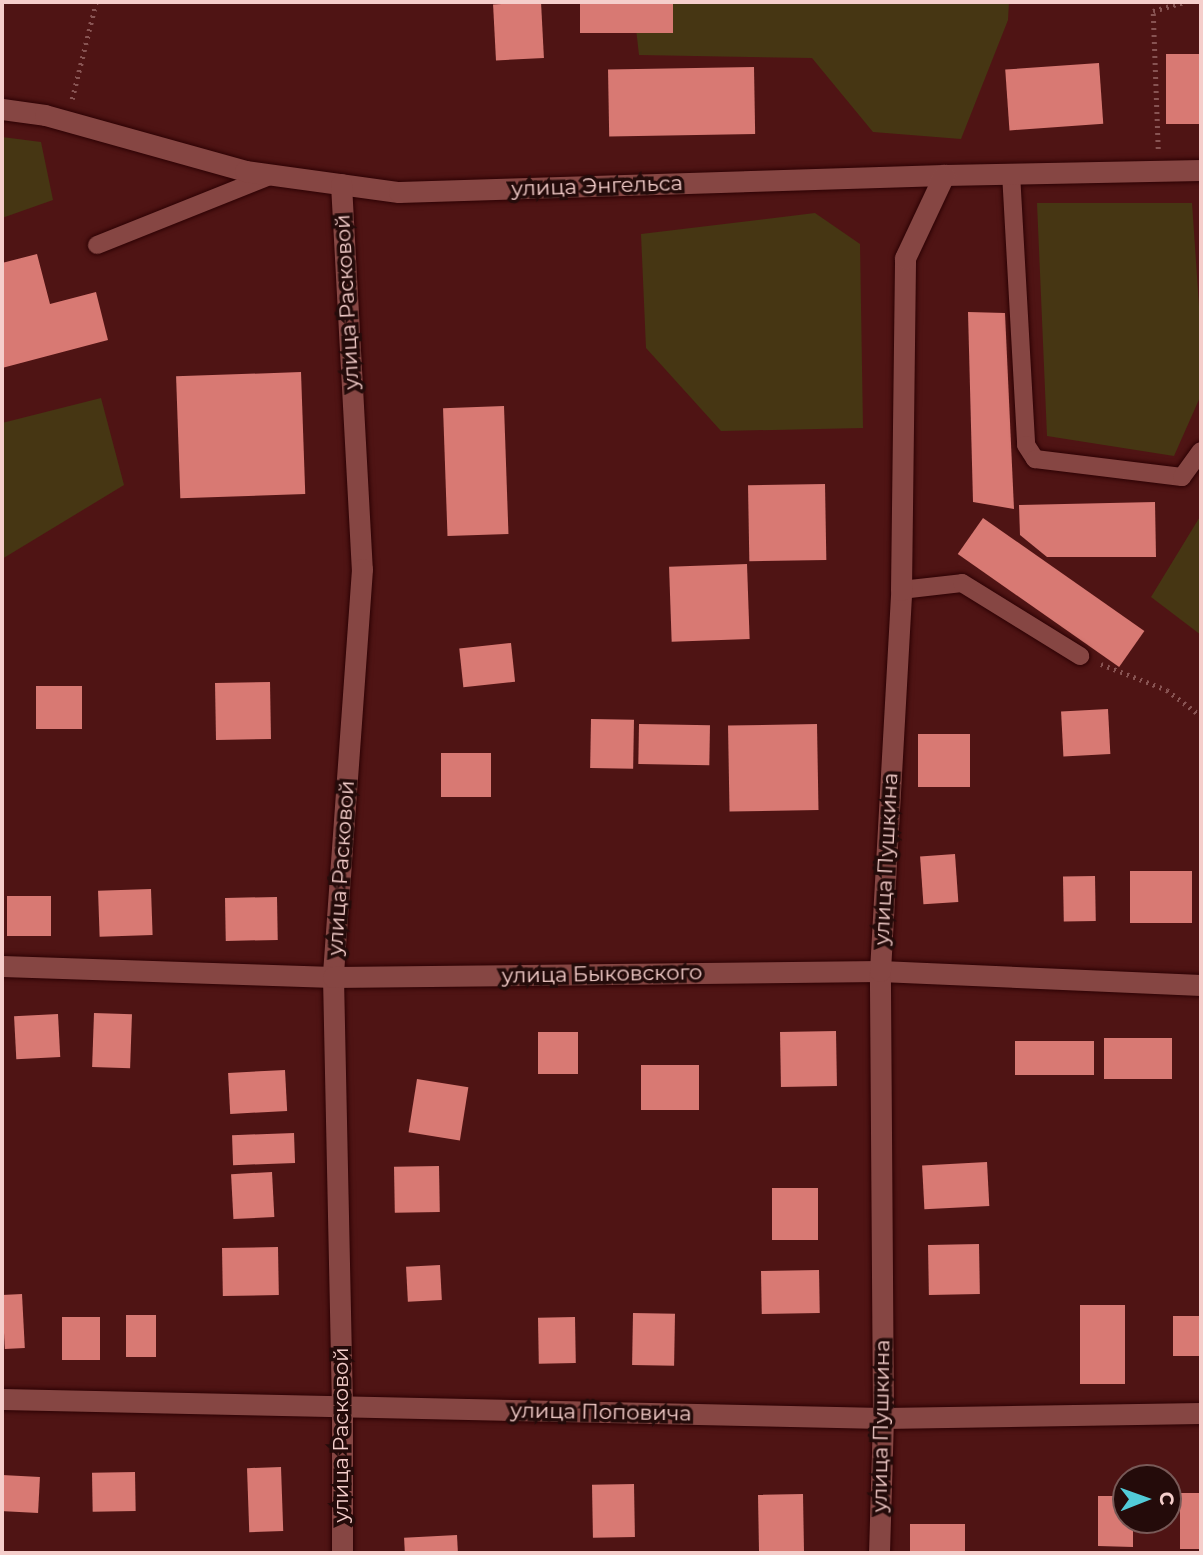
<!DOCTYPE html>
<meta charset="utf-8">
<style>
body{margin:0}
#map{position:relative;width:1203px;height:1555px;overflow:hidden;background:#4f1414;font-family:Montserrat,sans-serif}
div>[style]{position:absolute}
.green>*{inset:0;background:#463613}
.building>*{inset:0;background:#d87973;transform-origin:0 0}
.path>*{height:4.5px;margin-top:-2.25px;transform-origin:0;background:repeating-linear-gradient(90deg,#885453 0 2px,transparent 0 7px)}
.roads{filter:drop-shadow(0 0 2px #2c0204) drop-shadow(0 0 2px #2c0204)}
.lane>*{height:18px;margin:-9px;padding:0 9px;transform-origin:9px;border-radius:9px;background:#864643}
.street>*{height:21px;margin:-10.5px;padding:0 10.5px;transform-origin:10.5px;border-radius:10.5px;background:#864643}
span{translate:-50% -50%;white-space:nowrap;text-align:center;line-height:1.15;-webkit-text-stroke:7px #240b0a;paint-order:stroke}
.street-label{font-size:21px;color:#f5cecb}
.frame{position:absolute;inset:0;border:4px solid #f5cecb;pointer-events:none}
.north{position:absolute;left:1112px;top:1464px;width:70px;height:70px;box-sizing:border-box;background:#240b0a;border:2px solid #785957;border-radius:50%;rotate:89deg;font-size:19px;font-weight:700;line-height:28px;text-align:center;color:#f5cecb}
.north::after{content:'';display:block;margin:auto;width:24px;height:32px;background:#52cbd8;clip-path:polygon(50% 0,100% 100%,50% 72%,0 100%)}
</style>
<div id="map">
<div class="green">
<div style="clip-path:polygon(633px 2px,1009px 2px,1008px 20px,961px 139px,873px 132px,812px 58px,639px 55px)"></div>
<div style="clip-path:polygon(2px 137px,41px 142px,53px 200px,2px 218px)"></div>
<div style="clip-path:polygon(1037px 203px,1192px 203px,1201px 335px,1201px 395px,1174px 456px,1047px 436px)"></div>
<div style="clip-path:polygon(815px 213px,860px 244px,863px 428px,721px 431px,646px 348px,641px 234px)"></div>
<div style="clip-path:polygon(101px 398px,124px 485px,2px 559px,2px 423px)"></div>
<div style="clip-path:polygon(1201px 515px,1201px 635px,1151px 597px)"></div>
</div>
<div class="building">
<div style="left:541px;top:2px;width:56px;height:48px;rotate:87deg"></div>
<div style="left:580px;top:2px;width:93px;height:31px"></div>
<div style="left:1201px;top:54px;width:70px;height:35px;rotate:90deg"></div>
<div style="left:1099px;top:63px;width:61px;height:94px;rotate:86deg"></div>
<div style="left:754px;top:67px;width:67px;height:146px;rotate:89deg"></div>
<div style="clip-path:polygon(37px 254px,50px 304px,96px 292px,108px 340px,2px 368px,2px 263px)"></div>
<div style="clip-path:polygon(968px 312px,1005px 313px,1014px 509px,973px 502px)"></div>
<div style="left:301px;top:372px;width:122px;height:125px;rotate:88deg"></div>
<div style="left:504px;top:406px;width:128px;height:61px;rotate:88deg"></div>
<div style="left:825px;top:484px;width:76px;height:77px;rotate:89deg"></div>
<div style="clip-path:polygon(1155px 502px,1156px 557px,1047px 557px,1020px 535px,1019px 505px)"></div>
<div style="left:983px;top:518px;width:197px;height:44px;rotate:35deg"></div>
<div style="left:747px;top:564px;width:75px;height:78px;rotate:88deg"></div>
<div style="left:511px;top:643px;width:39px;height:52px;rotate:84deg"></div>
<div style="left:270px;top:682px;width:57px;height:55px;rotate:89deg"></div>
<div style="left:36px;top:686px;width:46px;height:43px"></div>
<div style="left:1108px;top:709px;width:45px;height:47px;rotate:87deg"></div>
<div style="left:591px;top:719px;width:43px;height:49px;rotate:1deg"></div>
<div style="left:639px;top:724px;width:71px;height:40px;rotate:1deg"></div>
<div style="left:817px;top:724px;width:86px;height:89px;rotate:89deg"></div>
<div style="left:918px;top:734px;width:52px;height:53px"></div>
<div style="left:441px;top:753px;width:50px;height:44px"></div>
<div style="left:955px;top:854px;width:48px;height:35px;rotate:86deg"></div>
<div style="left:1192px;top:871px;width:52px;height:62px;rotate:90deg"></div>
<div style="left:1095px;top:876px;width:45px;height:32px;rotate:89deg"></div>
<div style="left:151px;top:889px;width:46px;height:53px;rotate:88deg"></div>
<div style="left:7px;top:896px;width:44px;height:40px"></div>
<div style="left:277px;top:897px;width:43px;height:52px;rotate:89deg"></div>
<div style="left:94px;top:1013px;width:38px;height:54px;rotate:2deg"></div>
<div style="left:58px;top:1014px;width:43px;height:44px;rotate:87deg"></div>
<div style="left:836px;top:1031px;width:55px;height:56px;rotate:89deg"></div>
<div style="left:578px;top:1032px;width:42px;height:40px;rotate:90deg"></div>
<div style="left:1104px;top:1038px;width:68px;height:41px"></div>
<div style="left:1094px;top:1041px;width:34px;height:79px;rotate:90deg"></div>
<div style="left:641px;top:1065px;width:58px;height:45px"></div>
<div style="left:285px;top:1070px;width:41px;height:57px;rotate:87deg"></div>
<div style="left:417px;top:1079px;width:52px;height:54px;rotate:9deg"></div>
<div style="left:294px;top:1133px;width:30px;height:62px;rotate:88deg"></div>
<div style="left:987px;top:1162px;width:44px;height:65px;rotate:87deg"></div>
<div style="left:439px;top:1166px;width:46px;height:45px;rotate:89deg"></div>
<div style="left:272px;top:1172px;width:45px;height:41px;rotate:87deg"></div>
<div style="left:818px;top:1188px;width:52px;height:46px;rotate:90deg"></div>
<div style="left:979px;top:1244px;width:50px;height:51px;rotate:89deg"></div>
<div style="left:278px;top:1247px;width:48px;height:56px;rotate:89deg"></div>
<div style="left:440px;top:1265px;width:35px;height:34px;rotate:87deg"></div>
<div style="left:819px;top:1270px;width:43px;height:58px;rotate:89deg"></div>
<div style="left:22px;top:1294px;width:54px;height:20px;rotate:87deg"></div>
<div style="left:1125px;top:1305px;width:79px;height:45px;rotate:90deg"></div>
<div style="left:633px;top:1313px;width:42px;height:52px;rotate:1deg"></div>
<div style="left:126px;top:1315px;width:30px;height:42px"></div>
<div style="left:1201px;top:1316px;width:40px;height:28px;rotate:90deg"></div>
<div style="left:62px;top:1317px;width:38px;height:43px"></div>
<div style="left:575px;top:1317px;width:46px;height:37px;rotate:89deg"></div>
<div style="left:281px;top:1467px;width:64px;height:34px;rotate:88deg"></div>
<div style="left:135px;top:1472px;width:39px;height:43px;rotate:89deg"></div>
<div style="left:2px;top:1475px;width:38px;height:36px;rotate:3deg"></div>
<div style="left:634px;top:1484px;width:53px;height:42px;rotate:89deg"></div>
<div style="left:1201px;top:1493px;width:56px;height:21px;rotate:90deg"></div>
<div style="left:803px;top:1494px;width:57px;height:45px;rotate:89deg"></div>
<div style="clip-path:polygon(1098px 1496px,1126px 1496px,1126px 1520px,1133px 1520px,1133px 1547px,1098px 1546px)"></div>
<div style="left:910px;top:1524px;width:55px;height:29px"></div>
<div style="left:457px;top:1535px;width:18px;height:53px;rotate:87deg"></div>
</div>
<div class="path">
<div style="left:72px;top:99px;width:100px;rotate:-76.1deg"></div>
<div style="left:1158px;top:149px;width:138px;rotate:-92.1deg"></div>
<div style="left:1153px;top:11px;width:33px;rotate:-16deg"></div>
<div style="left:1101px;top:664px;width:71px;rotate:21.5deg"></div>
<div style="left:1167px;top:690px;width:43px;rotate:37.4deg"></div>
</div>
<div class="roads">
<div class="lane">
<div style="left:1011px;top:173px;width:272px;rotate:86.8deg"></div>
<div style="left:1026px;top:445px;width:17px;rotate:57deg"></div>
<div style="left:1035px;top:459px;width:148px;rotate:7deg"></div>
<div style="left:1182px;top:477px;width:32px;rotate:-54deg"></div>
<div style="left:97px;top:245px;width:188px;rotate:-21.8deg"></div>
<div style="left:901px;top:590px;width:61px;rotate:-6.5deg"></div>
<div style="left:962px;top:583px;width:139px;rotate:31.7deg"></div>
</div>
<div class="street">
<div style="left:2px;top:109px;width:43px;rotate:7.9deg"></div>
<div style="left:45px;top:115px;width:208px;rotate:15.6deg"></div>
<div style="left:245px;top:171px;width:155px;rotate:7.8deg"></div>
<div style="left:399px;top:192px;width:545px;rotate:-1.79deg"></div>
<div style="left:944px;top:175px;width:257px;rotate:-1.1deg"></div>
<div style="left:341px;top:184px;width:386px;rotate:86.9deg"></div>
<div style="left:362px;top:569px;width:409px;rotate:94.1deg"></div>
<div style="left:333px;top:977px;width:430px;rotate:88.8deg"></div>
<div style="left:342px;top:1407px;width:146px;rotate:90deg"></div>
<div style="left:2px;top:966px;width:331px;rotate:1.9deg"></div>
<div style="left:333px;top:977px;width:547px;rotate:-0.63deg"></div>
<div style="left:880px;top:971px;width:321px;rotate:2.5deg"></div>
<div style="left:2px;top:1399px;width:881px;rotate:1.24deg"></div>
<div style="left:883px;top:1418px;width:318px;rotate:-0.9deg"></div>
<div style="left:879px;top:1553px;width:135px;rotate:-88.3deg"></div>
<div style="left:883px;top:1418px;width:447px;rotate:-90.4deg"></div>
<div style="left:880px;top:971px;width:382px;rotate:-86.8deg"></div>
<div style="left:901px;top:590px;width:332px;rotate:-89.3deg"></div>
<div style="left:905px;top:258px;width:92px;rotate:-64.8deg"></div>
</div>
</div>
<div class="street-label">
<span style="left:597px;top:186px;rotate:-2deg">улица Энгельса</span>
<span style="left:347px;top:302px;rotate:-93deg">улица Расковой</span>
<span style="left:886px;top:859px;rotate:-87deg">улица Пушкина</span>
<span style="left:341px;top:868px;rotate:-86deg">улица Расковой</span>
<span style="left:602px;top:974px;rotate:-1deg">улица Быковского</span>
<span style="left:601px;top:1412px;rotate:1deg">улица Поповича</span>
<span style="left:881px;top:1426px;rotate:-89deg">улица Пушкина</span>
<span style="left:341px;top:1435px;rotate:-90deg">улица Расковой</span>
</div>
<div class="frame"></div>
<div class="north">С</div>
</div>
